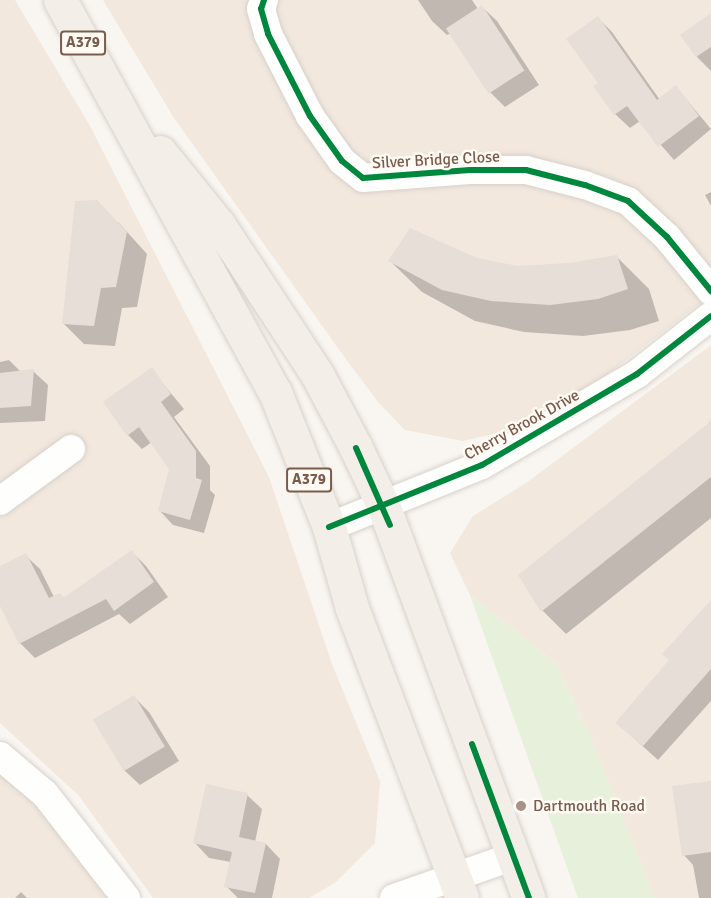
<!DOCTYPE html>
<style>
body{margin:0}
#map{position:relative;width:711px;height:898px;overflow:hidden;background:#f9f5f0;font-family:Signika,sans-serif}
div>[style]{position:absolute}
.residential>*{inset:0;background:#f2e8de}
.green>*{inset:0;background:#e7f0db}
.shadow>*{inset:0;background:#0003}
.building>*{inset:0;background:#e6ded7;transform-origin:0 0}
.roads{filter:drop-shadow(0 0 2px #d7d1cb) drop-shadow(0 0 2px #d7d1cb)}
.minor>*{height:28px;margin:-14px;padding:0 14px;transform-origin:14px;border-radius:14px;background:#fefefd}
.primary>*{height:33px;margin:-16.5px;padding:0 16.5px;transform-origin:16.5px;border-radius:16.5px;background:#f3eee8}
.cycleway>*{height:6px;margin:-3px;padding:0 3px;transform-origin:3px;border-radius:3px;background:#00873e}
.dots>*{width:16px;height:16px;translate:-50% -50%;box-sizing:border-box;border:3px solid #fffaf3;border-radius:50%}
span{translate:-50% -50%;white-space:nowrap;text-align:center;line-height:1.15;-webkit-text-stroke:5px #fffaf3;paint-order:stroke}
.shield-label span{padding:2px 4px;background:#fffaf3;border:2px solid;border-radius:4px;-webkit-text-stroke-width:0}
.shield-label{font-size:15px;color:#7a5c4d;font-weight:700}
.street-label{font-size:16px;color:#7a5c4d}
.poi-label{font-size:16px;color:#7a5c4d}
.left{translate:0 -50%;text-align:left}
</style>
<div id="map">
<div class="residential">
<div style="clip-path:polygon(0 0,15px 0,90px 126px,269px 477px,332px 664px,380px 781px,375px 843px,336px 882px,309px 898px,153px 898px,79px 796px,0 723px)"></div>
<div style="clip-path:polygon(103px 0,711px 0,711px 295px,608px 374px,519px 428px,463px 441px,405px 430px,379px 403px,348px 362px,174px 118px)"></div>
<div style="clip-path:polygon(711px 345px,711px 898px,655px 898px,591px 738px,555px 662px,470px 595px,450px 553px,473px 516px,526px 483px)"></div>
<div style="clip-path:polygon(0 756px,126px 898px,0 898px)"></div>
</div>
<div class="green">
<div style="clip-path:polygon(470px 595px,555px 662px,591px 738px,655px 898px,578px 898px)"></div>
</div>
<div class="shadow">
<div style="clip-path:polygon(418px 0,472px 0,478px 9px,482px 7px,497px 21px,539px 85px,505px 107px,491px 93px,451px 33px,447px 35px,432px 21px)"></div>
<div style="clip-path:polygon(711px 15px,711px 71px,697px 57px)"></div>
<div style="clip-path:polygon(598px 18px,612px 32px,660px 100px,676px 87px,711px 129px,674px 160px,640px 121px,630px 128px,615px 114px,600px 84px)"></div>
<div style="clip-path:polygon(711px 192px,711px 206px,705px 195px)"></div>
<div style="clip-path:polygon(118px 222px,147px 254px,137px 307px,122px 308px,115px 346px,84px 344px,63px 323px)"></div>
<div style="clip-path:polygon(617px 257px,649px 289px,659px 321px,630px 330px,583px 336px,524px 332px,475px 321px,422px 292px,390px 261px,476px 259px,518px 268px,570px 265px)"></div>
<div style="clip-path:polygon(9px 360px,21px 372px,33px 371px,48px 385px,45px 421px,0 423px,0 362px)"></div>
<div style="clip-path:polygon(151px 369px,184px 409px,174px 417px,210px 466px,210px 490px,215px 495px,204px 533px,173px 525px,159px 510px,171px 469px,152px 442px,142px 449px,128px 435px)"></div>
<div style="clip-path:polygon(711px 420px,711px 518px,566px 634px,543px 611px,520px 576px,706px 427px)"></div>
<div style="clip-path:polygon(132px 552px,146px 566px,168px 597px,130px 624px,119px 614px,35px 658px,20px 643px,0 602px,0 567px,25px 555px,40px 569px,54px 597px,60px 594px,64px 599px)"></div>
<div style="clip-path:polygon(711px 613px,711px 701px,658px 760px,617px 723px)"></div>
<div style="clip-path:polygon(134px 697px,149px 712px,179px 761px,140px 785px,125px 771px,95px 721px)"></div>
<div style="clip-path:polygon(711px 782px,711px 898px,699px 898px,693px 865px,684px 855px)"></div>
<div style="clip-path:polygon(247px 795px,262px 809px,255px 842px,266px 844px,280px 859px,272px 898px,238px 898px,226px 886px,231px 862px,209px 858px,195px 843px)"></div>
<div style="clip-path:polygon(21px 892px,27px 898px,15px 898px)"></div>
</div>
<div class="building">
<div style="left:482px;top:5px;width:78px;height:43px;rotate:57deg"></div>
<div style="clip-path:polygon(711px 13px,711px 47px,696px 57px,680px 35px)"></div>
<div style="clip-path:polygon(598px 16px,657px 100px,676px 85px,699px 116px,658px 147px,627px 106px,614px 115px,593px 86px,598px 83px,566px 39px)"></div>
<div style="clip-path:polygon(97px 200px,127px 232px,116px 287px,101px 288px,94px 326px,62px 324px,75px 201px)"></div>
<div style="clip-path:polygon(410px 228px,477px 258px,518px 266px,569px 263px,617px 255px,628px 289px,598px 299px,550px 305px,491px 301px,442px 290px,388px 261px)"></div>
<div style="clip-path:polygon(152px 367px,171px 394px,161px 402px,196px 451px,196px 478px,202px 480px,190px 520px,158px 511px,169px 469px,139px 427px,127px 436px,103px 402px)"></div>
<div style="clip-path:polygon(34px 369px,31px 406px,0 408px,0 373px)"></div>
<div style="clip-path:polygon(711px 421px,711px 477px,541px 612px,518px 575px)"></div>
<div style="clip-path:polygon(132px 550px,154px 582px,114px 611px,106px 599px,19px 644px,0 606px,0 566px,26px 553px,49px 598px,60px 593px,63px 598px)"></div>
<div style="clip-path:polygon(711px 600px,711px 669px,643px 746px,615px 723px,669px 660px,662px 654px)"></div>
<div style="left:134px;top:695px;width:60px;height:48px;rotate:59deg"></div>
<div style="clip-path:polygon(711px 781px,711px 852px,682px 856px,672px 786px)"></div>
<div style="clip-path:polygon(206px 784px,248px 793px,239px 837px,266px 843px,255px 893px,224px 887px,232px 852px,193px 843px)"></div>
</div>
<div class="roads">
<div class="minor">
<div style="left:264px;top:0;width:9px;rotate:108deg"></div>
<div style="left:261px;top:9px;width:26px;rotate:74deg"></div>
<div style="left:268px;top:34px;width:92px;rotate:62.9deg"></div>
<div style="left:310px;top:116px;width:55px;rotate:54.6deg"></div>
<div style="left:342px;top:161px;width:27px;rotate:39deg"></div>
<div style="left:363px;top:178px;width:107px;rotate:-4.3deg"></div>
<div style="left:470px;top:170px;width:56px"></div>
<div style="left:526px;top:170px;width:61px;rotate:14.3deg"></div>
<div style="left:585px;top:185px;width:46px;rotate:20.4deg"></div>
<div style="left:628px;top:201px;width:53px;rotate:42.7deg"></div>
<div style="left:667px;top:237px;width:70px;rotate:50.8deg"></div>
<div style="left:0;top:501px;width:88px;rotate:-36.2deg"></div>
<div style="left:329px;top:527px;width:165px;rotate:-22.1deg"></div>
<div style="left:482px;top:465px;width:180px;rotate:-30.4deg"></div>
<div style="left:637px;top:374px;width:94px;rotate:-38.1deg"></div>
<div style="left:0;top:756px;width:59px;rotate:40.2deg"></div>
<div style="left:45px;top:794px;width:132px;rotate:52.1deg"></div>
<div style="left:394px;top:898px;width:125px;rotate:-19.2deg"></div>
</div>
<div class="primary">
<div style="left:60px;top:0;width:447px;rotate:61.3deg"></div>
<div style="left:275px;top:392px;width:145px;rotate:68.2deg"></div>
<div style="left:329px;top:527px;width:84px;rotate:74.1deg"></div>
<div style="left:352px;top:608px;width:310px;rotate:69.2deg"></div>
<div style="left:160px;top:152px;width:94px;rotate:51.1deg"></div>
<div style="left:219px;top:225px;width:178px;rotate:56.7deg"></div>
<div style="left:317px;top:374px;width:84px;rotate:62.2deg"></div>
<div style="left:356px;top:448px;width:65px;rotate:64.6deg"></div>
<div style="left:384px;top:507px;width:417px;rotate:69.7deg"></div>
</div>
</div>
<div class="cycleway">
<div style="left:264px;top:0;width:9px;rotate:108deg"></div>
<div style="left:261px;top:9px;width:26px;rotate:74deg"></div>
<div style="left:268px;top:34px;width:92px;rotate:62.9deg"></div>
<div style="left:310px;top:116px;width:55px;rotate:54.6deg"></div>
<div style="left:342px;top:161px;width:27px;rotate:39deg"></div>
<div style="left:363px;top:178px;width:107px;rotate:-4.3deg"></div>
<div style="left:470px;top:170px;width:56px"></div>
<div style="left:526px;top:170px;width:61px;rotate:14.3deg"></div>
<div style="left:585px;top:185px;width:46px;rotate:20.4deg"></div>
<div style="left:628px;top:201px;width:53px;rotate:42.7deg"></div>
<div style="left:667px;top:237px;width:70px;rotate:50.8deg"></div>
<div style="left:356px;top:448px;width:84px;rotate:66.2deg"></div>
<div style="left:329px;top:527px;width:165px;rotate:-22.1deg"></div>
<div style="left:482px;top:465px;width:180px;rotate:-30.4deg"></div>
<div style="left:637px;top:374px;width:94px;rotate:-38.1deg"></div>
<div style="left:472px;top:744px;width:164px;rotate:69.7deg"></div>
</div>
<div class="dots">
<div style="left:521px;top:806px;background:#a69286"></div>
</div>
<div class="shield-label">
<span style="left:83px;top:43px">A379</span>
<span style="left:309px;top:480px">A379</span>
</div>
<div class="street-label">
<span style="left:436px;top:160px;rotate:-3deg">Silver Bridge Close</span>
<span style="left:522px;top:425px;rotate:-29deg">Cherry Brook Drive</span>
</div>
<div class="poi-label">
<span class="left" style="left:533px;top:806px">Dartmouth Road</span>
</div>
</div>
